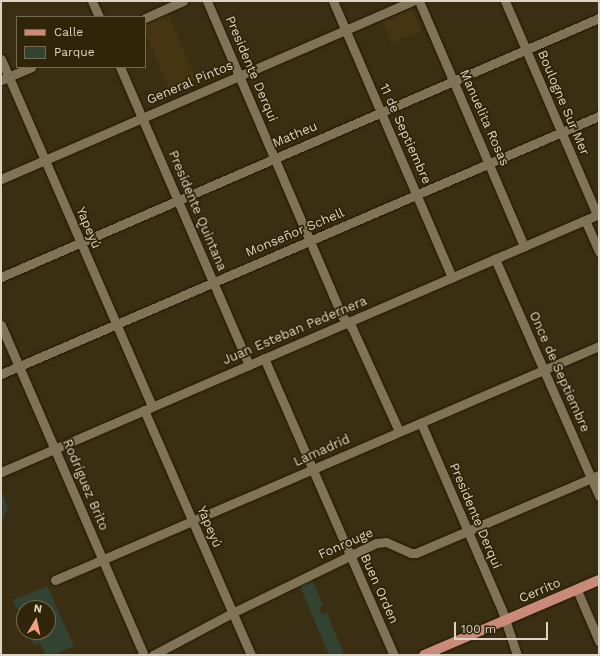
<!DOCTYPE html>
<meta charset="utf-8">
<style>
body{margin:0}
#map{position:relative;width:600px;height:656px;overflow:hidden;background:#3a2e13;font-family:"Work Sans",sans-serif}
div>[style]{position:absolute}
.built>*{inset:0;background:#453512;transform-origin:0 0}
.green>*{inset:0;background:#334331}
.roads{filter:drop-shadow(0 0 1px #211600) drop-shadow(0 0 1px #211600)}
.minor>*{height:9px;margin:-4.5px;padding:0 4.5px;transform-origin:4.5px;border-radius:4.5px;background:#817356}
.major>*{height:10px;margin:-5px;padding:0 5px;transform-origin:5px;border-radius:5px;background:#ca8a78}
span{translate:-50% -50%;white-space:nowrap;text-align:center;line-height:1.15;-webkit-text-stroke:3.5px #302409;paint-order:stroke}
.street-label{font-size:13px;color:#dcd5c5}
.frame{position:absolute;inset:0;border:2px solid #dcd5c5;pointer-events:none}
.legend{position:absolute;left:16px;top:16px;width:130px;height:52px;box-sizing:border-box;background:#302409;border:1px solid #756b54;margin:0;padding:5px 7px;list-style:none;font-size:12px;color:#dcd5c5}
.legend li{display:flex;align-items:center;gap:8px;height:20px}
.legend b{width:20px;border:1px solid #756b54}
.north{position:absolute;left:16px;top:600px;width:40px;height:40px;box-sizing:border-box;background:#302409;border:1px solid #756b54;border-radius:50%;rotate:9deg;font-size:11px;font-weight:700;line-height:16px;text-align:center;color:#dcd5c5}
.north::after{content:'';display:block;margin:auto;width:14px;height:18px;background:#f2a080;clip-path:polygon(50% 0,100% 100%,50% 72%,0 100%)}
.scale{position:absolute;left:454px;top:622px;width:94px;height:18px;box-sizing:border-box;border:2px solid #dcd5c5;border-top:0;padding-left:5px;font-size:12px;line-height:14px;white-space:nowrap;color:#dcd5c5;-webkit-text-stroke:3px #302409;paint-order:stroke}
</style>
<div id="map">
<div class="built">
<div style="left:412px;top:9px;width:24px;height:32px;rotate:68deg"></div>
<div style="clip-path:polygon(167px 11px,198px 83px,171px 93px,145px 33px,145px 20px)"></div>
</div>
<div class="green">
<div style="clip-path:polygon(1px 490px,8px 508px,1px 523px)"></div>
<div style="clip-path:polygon(312px 579px,323px 605px,319px 607px,322px 615px,327px 613px,344px 655px,329px 655px,299px 584px)"></div>
<div style="clip-path:polygon(47px 586px,74px 646px,54px 655px,45px 655px,40px 643px,34px 645px,28px 632px,48px 632px,48px 608px,24px 608px,24px 623px,13px 600px)"></div>
</div>
<div class="roads">
<div class="minor">
<div style="left:92px;top:1px;width:17px;rotate:66deg"></div>
<div style="left:207px;top:1px;width:343px;rotate:66.8deg"></div>
<div style="left:342px;top:316px;width:16px;rotate:50deg"></div>
<div style="left:352px;top:328px;width:113px;rotate:65.5deg"></div>
<div style="left:333px;top:1px;width:301px;rotate:66.7deg"></div>
<div style="left:419px;top:1px;width:267px;rotate:66.8deg"></div>
<div style="left:505px;top:1px;width:233px;rotate:66.7deg"></div>
<div style="left:145px;top:18px;width:42px;rotate:-24.1deg"></div>
<div style="left:1px;top:59px;width:379px;rotate:66.5deg"></div>
<div style="left:120px;top:67px;width:325px;rotate:66.6deg"></div>
<div style="left:1px;top:80px;width:33px;rotate:-23deg"></div>
<div style="left:1px;top:179px;width:448px;rotate:-23.4deg"></div>
<div style="left:585px;top:220px;width:35px;rotate:66deg"></div>
<div style="left:495px;top:259px;width:259px;rotate:66.3deg"></div>
<div style="left:1px;top:277px;width:652px;rotate:-23.42deg"></div>
<div style="left:1px;top:325px;width:360px;rotate:66.6deg"></div>
<div style="left:264px;top:358px;width:324px;rotate:66.4deg"></div>
<div style="left:1px;top:374px;width:651px;rotate:-23.34deg"></div>
<div style="left:144px;top:410px;width:267px;rotate:66.4deg"></div>
<div style="left:421px;top:423px;width:204px;rotate:66.6deg"></div>
<div style="left:502px;top:610px;width:47px;rotate:71.6deg"></div>
<div style="left:1px;top:472px;width:651px;rotate:-23.34deg"></div>
<div style="left:55px;top:580px;width:592px;rotate:-23.27deg"></div>
<div style="left:577px;top:590px;width:56px;rotate:66.7deg"></div>
<div style="left:153px;top:655px;width:89px;rotate:-28deg"></div>
<div style="left:232px;top:613px;width:160px;rotate:-25.9deg"></div>
<div style="left:376px;top:543px;width:10px;rotate:-6deg"></div>
<div style="left:386px;top:542px;width:27px;rotate:24deg"></div>
<div style="left:411px;top:553px;width:5px"></div>
<div style="left:416px;top:553px;width:199px;rotate:-23.1deg"></div>
</div>
<div class="major">
<div style="left:424px;top:655px;width:190px;rotate:-23.2deg"></div>
</div>
</div>
<div class="street-label">
<span style="left:251px;top:69px;rotate:67deg">Presidente Derqui</span>
<span style="left:190px;top:83px;rotate:-23deg">General Pintos</span>
<span style="left:563px;top:103px;rotate:67deg">Boulogne Sur Mer</span>
<span style="left:484px;top:118px;rotate:66deg">Manuelita Rosas</span>
<span style="left:405px;top:134px;rotate:66deg">11 de Septiembre</span>
<span style="left:295px;top:135px;rotate:-23deg">Matheu</span>
<span style="left:197px;top:211px;rotate:67deg">Presidente Quintana</span>
<span style="left:88px;top:228px;rotate:67deg">Yapeyú</span>
<span style="left:295px;top:233px;rotate:-23deg">Monseñor Schell</span>
<span style="left:295px;top:331px;rotate:-23deg">Juan Esteban Pedernera</span>
<span style="left:559px;top:372px;rotate:66deg">Once de Septiembre</span>
<span style="left:322px;top:451px;rotate:-24deg">Lamadrid</span>
<span style="left:85px;top:485px;rotate:67deg">Rodríguez Brito</span>
<span style="left:475px;top:516px;rotate:67deg">Presidente Derqui</span>
<span style="left:209px;top:527px;rotate:67deg">Yapeyú</span>
<span style="left:346px;top:544px;rotate:-24deg">Fonrouge</span>
<span style="left:379px;top:589px;rotate:66deg">Buen Orden</span>
<span style="left:540px;top:591px;rotate:-23deg">Cerrito</span>
</div>
<div class="frame"></div>
<ul class="legend">
<li><b style="height:5px;background:#ca8a78"></b>Calle</li>
<li><b style="height:11px;background:#334331"></b>Parque</li>
</ul>
<div class="north">N</div>
<div class="scale">100 m</div>
</div>
